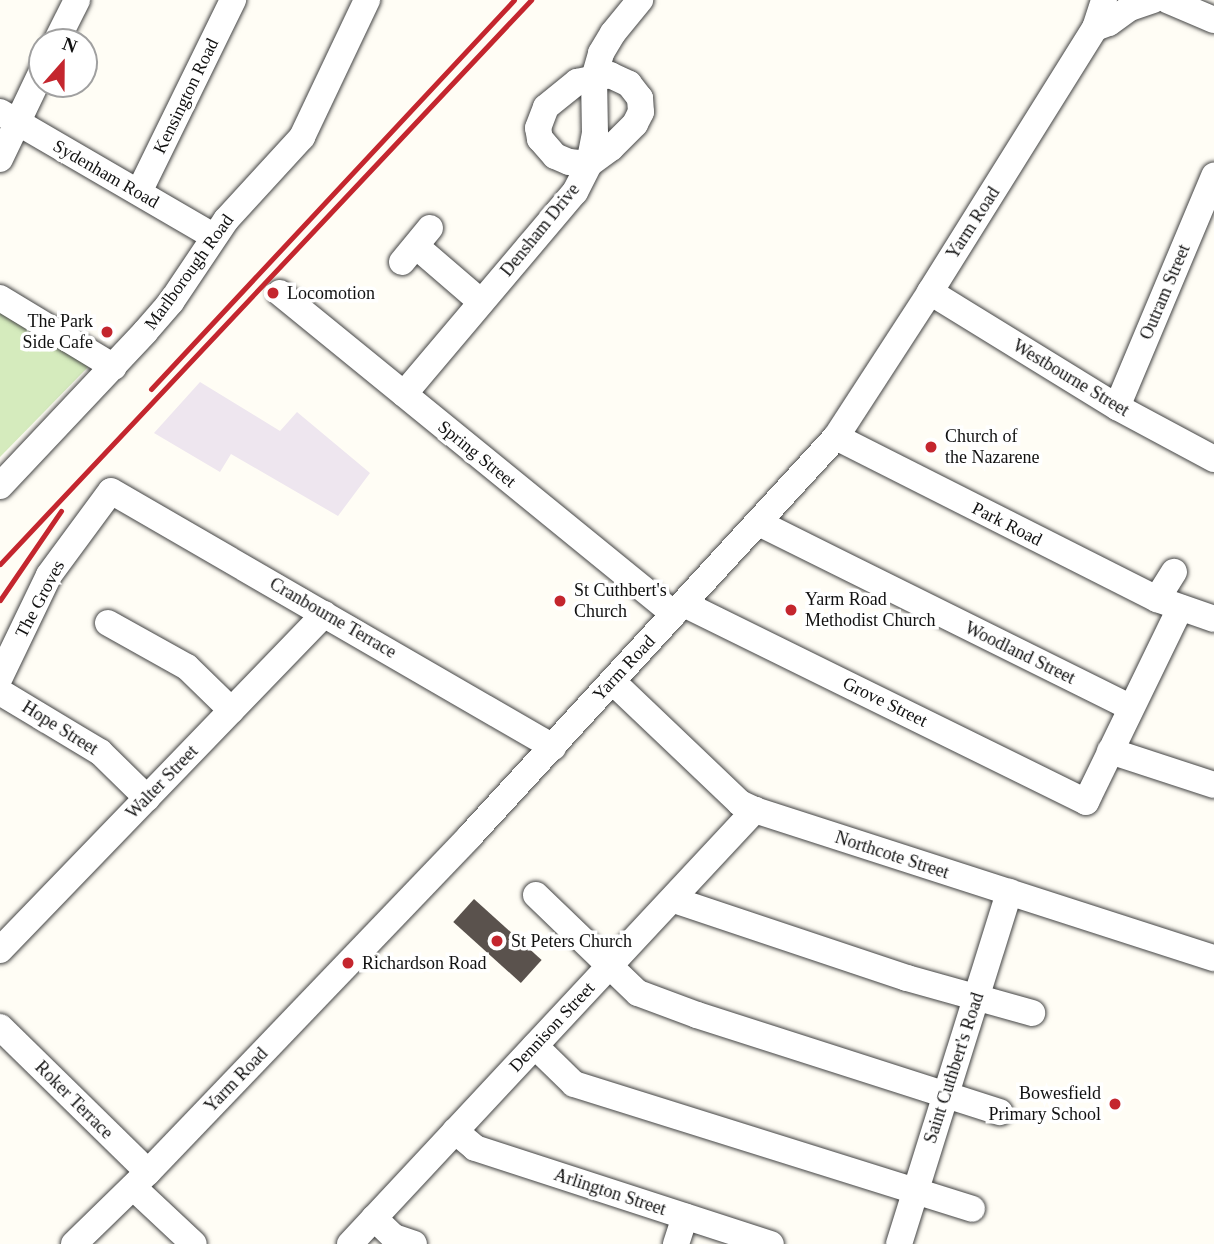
<!DOCTYPE html>
<style>
body{margin:0}
#map{position:relative;width:1214px;height:1244px;overflow:hidden;background:#fffdf5;font-family:Georgia,serif}
div>[style]{position:absolute}
.industrial>*{inset:0;background:#eee6ef}
.green>*{inset:0;background:#d5ebbd}
.building>*{inset:0;background:#5a524d;transform-origin:0 0}
.roads{filter:drop-shadow(0 0 2px #444) drop-shadow(0 0 2px #444)}
.minor>*{height:26px;margin:-13px;padding:0 13px;transform-origin:13px;border-radius:13px;background:#fff}
.rail>*{height:5px;margin:-2.5px;padding:0 2.5px;transform-origin:2.5px;border-radius:2.5px;background:#c4262e}
.dots>*{width:19px;height:19px;translate:-50% -50%;box-sizing:border-box;border:4px solid #fff;border-radius:50%}
span{translate:-50% -50%;white-space:nowrap;text-align:center;line-height:1.15;-webkit-text-stroke:7px #fff;paint-order:stroke}
.street-label{font-size:18px;color:#111}
.poi-label{font-size:18px;color:#111}
.left{translate:0 -50%;text-align:left}
.right{translate:-100% -50%;text-align:right}
.north{position:absolute;left:28px;top:28px;width:70px;height:70px;box-sizing:border-box;background:#fff;border:2px solid #a0a0a0;border-radius:50%;rotate:21deg;font-size:19px;font-weight:700;line-height:28px;text-align:center;color:#111}
.north::after{content:'';display:block;margin:auto;width:24px;height:32px;background:#c4262e;clip-path:polygon(50% 0,100% 100%,50% 72%,0 100%)}
</style>
<div id="map">
<div class="industrial">
<div style="clip-path:polygon(200px 382px,280px 431px,297px 412px,370px 473px,338px 516px,231px 454px,220px 472px,154px 433px)"></div>
</div>
<div class="green">
<div style="clip-path:polygon(0 311px,90px 365px,0 457px)"></div>
</div>
<div class="building">
<div style="left:474px;top:899px;width:91px;height:31px;rotate:42deg"></div>
</div>
<div class="roads">
<div class="minor">
<div style="left:1167px;top:0;width:51px;rotate:23.1deg"></div>
<div style="left:1095px;top:28px;width:15px;rotate:-20deg"></div>
<div style="left:1109px;top:23px;width:26px;rotate:-36deg"></div>
<div style="left:1130px;top:8px;width:24px;rotate:-19deg"></div>
<div style="left:56px;top:42px;width:47px;rotate:-63.4deg"></div>
<div style="left:610px;top:75px;width:21px;rotate:25deg"></div>
<div style="left:629px;top:84px;width:18px;rotate:52deg"></div>
<div style="left:640px;top:98px;width:14px;rotate:86deg"></div>
<div style="left:641px;top:112px;width:13px;rotate:117deg"></div>
<div style="left:635px;top:124px;width:34px;rotate:135deg"></div>
<div style="left:611px;top:148px;width:27px;rotate:144deg"></div>
<div style="left:589px;top:164px;width:20px;rotate:-174deg"></div>
<div style="left:569px;top:162px;width:15px;rotate:-157deg"></div>
<div style="left:555px;top:156px;width:23px;rotate:-131deg"></div>
<div style="left:540px;top:139px;width:11px;rotate:-100deg"></div>
<div style="left:538px;top:128px;width:22px;rotate:-69deg"></div>
<div style="left:546px;top:107px;width:40px;rotate:-39deg"></div>
<div style="left:577px;top:82px;width:34px;rotate:-12deg"></div>
<div style="left:0;top:112px;width:246px;rotate:30.2deg"></div>
<div style="left:0;top:159px;width:98px;rotate:-64.5deg"></div>
<div style="left:139px;top:192px;width:214px;rotate:-63.9deg"></div>
<div style="left:416px;top:246px;width:86px;rotate:40.7deg"></div>
<div style="left:402px;top:262px;width:44px;rotate:-50.5deg"></div>
<div style="left:930px;top:292px;width:220px;rotate:31.6deg"></div>
<div style="left:1117px;top:407px;width:110px;rotate:28.2deg"></div>
<div style="left:280px;top:293px;width:508px;rotate:39.17deg"></div>
<div style="left:0;top:298px;width:133px;rotate:31.2deg"></div>
<div style="left:404px;top:394px;width:265px;rotate:-49.8deg"></div>
<div style="left:575px;top:192px;width:31px;rotate:-63deg"></div>
<div style="left:589px;top:164px;width:31px;rotate:-79deg"></div>
<div style="left:595px;top:134px;width:56px;rotate:-91deg"></div>
<div style="left:594px;top:78px;width:26px;rotate:-74deg"></div>
<div style="left:601px;top:53px;width:23px;rotate:-59deg"></div>
<div style="left:613px;top:33px;width:43px;rotate:-50.7deg"></div>
<div style="left:1117px;top:407px;width:251px;rotate:-67.2deg"></div>
<div style="left:836px;top:437px;width:360px;rotate:26.8deg"></div>
<div style="left:1157px;top:599px;width:60px;rotate:19.3deg"></div>
<div style="left:0;top:486px;width:212px;rotate:-46.7deg"></div>
<div style="left:145px;top:332px;width:40px;rotate:-49deg"></div>
<div style="left:171px;top:302px;width:99px;rotate:-56.1deg"></div>
<div style="left:226px;top:220px;width:113px;rotate:-47.5deg"></div>
<div style="left:302px;top:137px;width:152px;rotate:-64.6deg"></div>
<div style="left:759px;top:523px;width:414px;rotate:26.4deg"></div>
<div style="left:1157px;top:599px;width:32px;rotate:-58deg"></div>
<div style="left:684px;top:604px;width:448px;rotate:26.2deg"></div>
<div style="left:1086px;top:802px;width:216px;rotate:-64.1deg"></div>
<div style="left:108px;top:623px;width:90px;rotate:29.1deg"></div>
<div style="left:187px;top:667px;width:62px;rotate:44.3deg"></div>
<div style="left:0;top:677px;width:113px;rotate:-64.3deg"></div>
<div style="left:49px;top:575px;width:104px;rotate:-53.6deg"></div>
<div style="left:111px;top:491px;width:511px;rotate:30.08deg"></div>
<div style="left:612px;top:681px;width:177px;rotate:43.6deg"></div>
<div style="left:740px;top:803px;width:17px;rotate:25deg"></div>
<div style="left:755px;top:810px;width:482px;rotate:17.9deg"></div>
<div style="left:0;top:692px;width:117px;rotate:31deg"></div>
<div style="left:100px;top:752px;width:66px;rotate:44.4deg"></div>
<div style="left:1110px;top:751px;width:109px;rotate:18.1deg"></div>
<div style="left:536px;top:895px;width:141px;rotate:43.9deg"></div>
<div style="left:638px;top:993px;width:63px;rotate:20.4deg"></div>
<div style="left:697px;top:1015px;width:318px;rotate:17.8deg"></div>
<div style="left:674px;top:900px;width:246px;rotate:18.5deg"></div>
<div style="left:907px;top:978px;width:130px;rotate:15.6deg"></div>
<div style="left:0;top:950px;width:467px;rotate:-46deg"></div>
<div style="left:0;top:1027px;width:207px;rotate:44.4deg"></div>
<div style="left:535px;top:1046px;width:54px;rotate:44.3deg"></div>
<div style="left:574px;top:1084px;width:417px;rotate:17.4deg"></div>
<div style="left:455px;top:1131px;width:26px;rotate:40deg"></div>
<div style="left:475px;top:1148px;width:311px;rotate:18deg"></div>
<div style="left:133px;top:1187px;width:83px;rotate:43.1deg"></div>
<div style="left:374px;top:1218px;width:28px;rotate:44deg"></div>
<div style="left:394px;top:1237px;width:21px;rotate:19deg"></div>
<div style="left:74px;top:1244px;width:103px;rotate:-44.2deg"></div>
<div style="left:148px;top:1172px;width:465px;rotate:-46.2deg"></div>
<div style="left:470px;top:836px;width:541px;rotate:-47.47deg"></div>
<div style="left:836px;top:437px;width:173px;rotate:-57deg"></div>
<div style="left:930px;top:292px;width:311px;rotate:-58deg"></div>
<div style="left:1095px;top:28px;width:29px;rotate:-72deg"></div>
<div style="left:350px;top:1244px;width:594px;rotate:-46.98deg"></div>
<div style="left:676px;top:1244px;width:29px;rotate:-72deg"></div>
<div style="left:899px;top:1244px;width:369px;rotate:-72.6deg"></div>
</div>
</div>
<div class="rail">
<div style="left:151px;top:389px;width:532px;rotate:-46.98deg"></div>
<div style="left:0;top:564px;width:775px;rotate:-46.73deg"></div>
<div style="left:0;top:600px;width:108px;rotate:-55.6deg"></div>
</div>
<div class="dots">
<div style="left:273px;top:293px;background:#c4262e"></div>
<div style="left:107px;top:332px;background:#c4262e"></div>
<div style="left:931px;top:447px;background:#c4262e"></div>
<div style="left:560px;top:601px;background:#c4262e"></div>
<div style="left:791px;top:610px;background:#c4262e"></div>
<div style="left:497px;top:941px;background:#c4262e"></div>
<div style="left:348px;top:963px;background:#c4262e"></div>
<div style="left:1115px;top:1104px;background:#c4262e"></div>
</div>
<div class="street-label">
<span style="left:186px;top:96px;rotate:-64deg">Kensington Road</span>
<span style="left:106px;top:174px;rotate:30deg">Sydenham Road</span>
<span style="left:973px;top:223px;rotate:-57deg">Yarm Road</span>
<span style="left:540px;top:230px;rotate:-51deg">Densham Drive</span>
<span style="left:189px;top:272px;rotate:-54deg">Marlborough Road</span>
<span style="left:1165px;top:292px;rotate:-67deg">Outram Street</span>
<span style="left:1071px;top:378px;rotate:31deg">Westbourne Street</span>
<span style="left:477px;top:454px;rotate:39deg">Spring Street</span>
<span style="left:1007px;top:524px;rotate:27deg">Park Road</span>
<span style="left:40px;top:599px;rotate:-62deg">The Groves</span>
<span style="left:333px;top:618px;rotate:30deg">Cranbourne Terrace</span>
<span style="left:1020px;top:653px;rotate:26deg">Woodland Street</span>
<span style="left:624px;top:668px;rotate:-47deg">Yarm Road</span>
<span style="left:885px;top:702px;rotate:26deg">Grove Street</span>
<span style="left:60px;top:728px;rotate:32deg">Hope Street</span>
<span style="left:162px;top:782px;rotate:-46deg">Walter Street</span>
<span style="left:892px;top:855px;rotate:18deg">Northcote Street</span>
<span style="left:552px;top:1027px;rotate:-47deg">Dennison Street</span>
<span style="left:954px;top:1068px;rotate:-72deg">Saint Cuthbert's Road</span>
<span style="left:236px;top:1080px;rotate:-46deg">Yarm Road</span>
<span style="left:74px;top:1100px;rotate:45deg">Roker Terrace</span>
<span style="left:610px;top:1192px;rotate:18deg">Arlington Street</span>
</div>
<div class="poi-label">
<span class="left" style="left:287px;top:293px">Locomotion</span>
<span class="right" style="left:93px;top:332px">The Park<br>Side Cafe</span>
<span class="left" style="left:945px;top:447px">Church of<br>the Nazarene</span>
<span class="left" style="left:574px;top:601px">St Cuthbert's<br>Church</span>
<span class="left" style="left:805px;top:610px">Yarm Road<br>Methodist Church</span>
<span class="left" style="left:511px;top:941px">St Peters Church</span>
<span class="left" style="left:362px;top:963px">Richardson Road</span>
<span class="right" style="left:1101px;top:1104px">Bowesfield<br>Primary School</span>
</div>
<div class="north">N</div>
</div>
